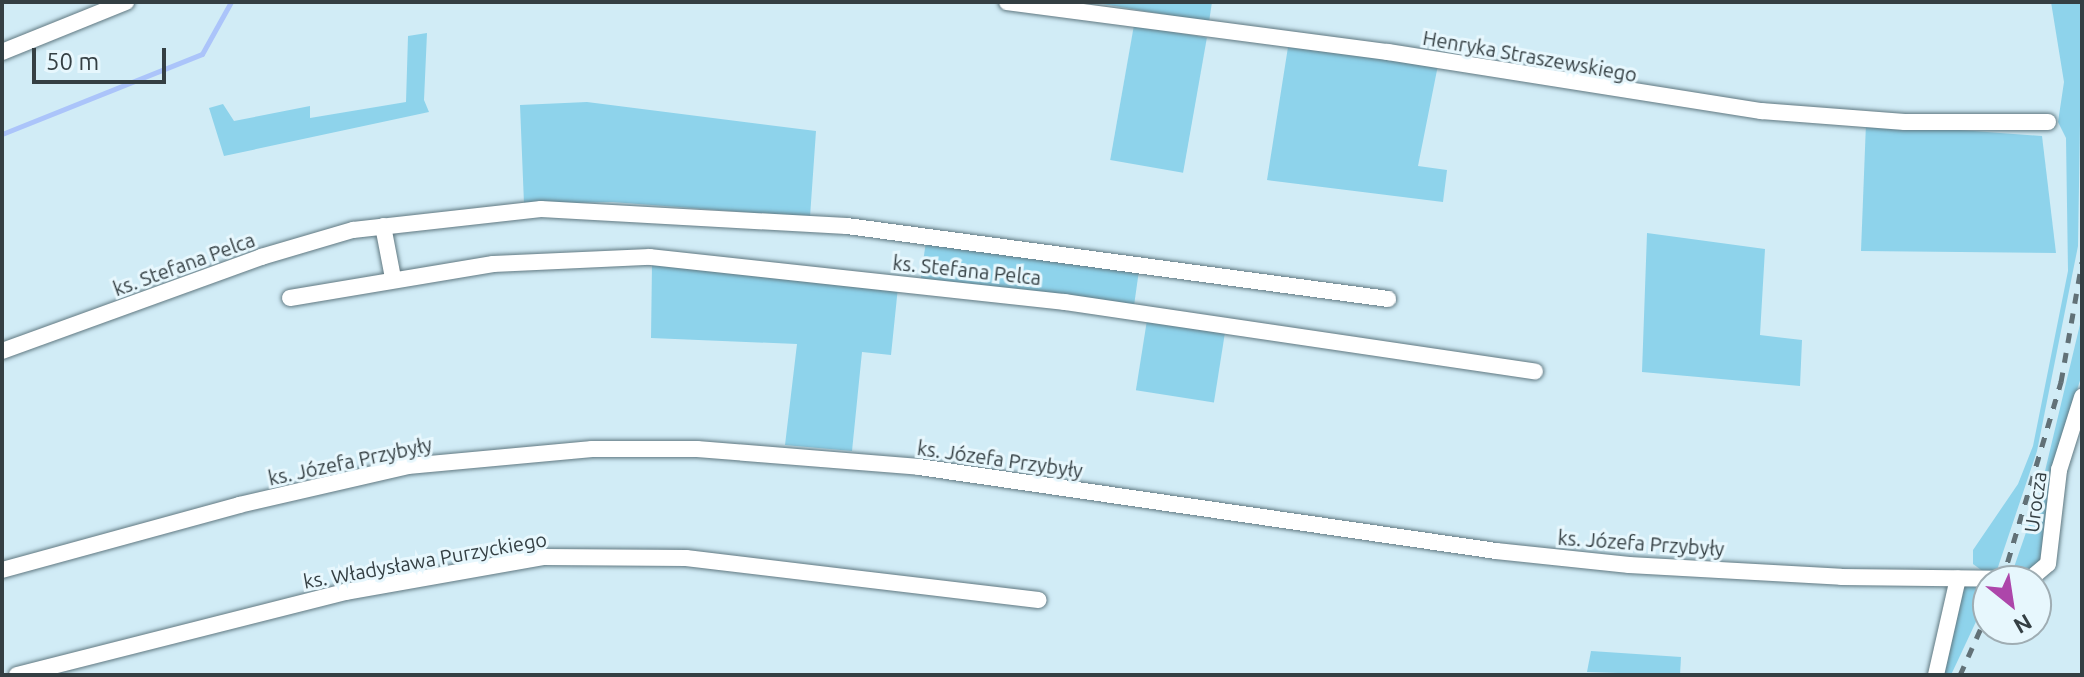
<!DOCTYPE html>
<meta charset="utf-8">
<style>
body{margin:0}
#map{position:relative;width:2084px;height:677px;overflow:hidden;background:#d1ecf6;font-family:Ubuntu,sans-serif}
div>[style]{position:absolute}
.green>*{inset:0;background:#8ed3eb;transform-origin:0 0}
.stream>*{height:5px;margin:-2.5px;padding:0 2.5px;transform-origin:2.5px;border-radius:2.5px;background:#abc4fa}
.roads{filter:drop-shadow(0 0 2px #607881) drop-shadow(0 0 2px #607881)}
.street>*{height:16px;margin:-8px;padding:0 8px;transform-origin:8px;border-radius:8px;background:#fff}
.rail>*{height:5px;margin-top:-2.5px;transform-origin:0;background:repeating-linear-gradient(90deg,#627177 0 10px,transparent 0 20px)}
span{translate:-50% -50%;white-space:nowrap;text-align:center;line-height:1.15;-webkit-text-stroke:6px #e7f7fd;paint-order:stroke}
.street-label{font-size:20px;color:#343f43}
.frame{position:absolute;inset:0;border:4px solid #343f43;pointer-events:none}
.north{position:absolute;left:1972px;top:565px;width:80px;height:80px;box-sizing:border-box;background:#e7f7fd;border:2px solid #9fadb3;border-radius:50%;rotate:150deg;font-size:22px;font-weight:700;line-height:32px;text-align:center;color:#343f43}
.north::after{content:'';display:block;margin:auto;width:28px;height:36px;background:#ad46aa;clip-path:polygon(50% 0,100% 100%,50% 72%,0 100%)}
.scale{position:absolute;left:32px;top:48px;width:134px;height:36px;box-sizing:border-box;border:4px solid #343f43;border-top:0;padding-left:10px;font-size:24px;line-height:28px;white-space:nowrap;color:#343f43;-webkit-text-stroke:6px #e7f7fd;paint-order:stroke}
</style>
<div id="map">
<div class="green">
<div style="clip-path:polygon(1091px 2px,1212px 2px,1209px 22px)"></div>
<div style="clip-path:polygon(2051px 2px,2082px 2px,2078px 246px,2037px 451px,1996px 573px,1984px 572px,1973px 564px,1973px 550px,2018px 484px,2033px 446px,2068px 271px,2066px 138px,2058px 122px,2064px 82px)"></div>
<div style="left:1134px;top:25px;width:74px;height:137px;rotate:10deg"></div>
<div style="clip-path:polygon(427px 33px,424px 100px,429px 112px,224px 156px,209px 108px,223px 104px,234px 121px,310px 106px,310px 118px,406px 102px,408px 36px)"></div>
<div style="clip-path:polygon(1288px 47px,1438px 65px,1418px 166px,1447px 170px,1443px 202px,1267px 180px)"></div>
<div style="clip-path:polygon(587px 102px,816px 131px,810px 217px,612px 202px,524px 204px,520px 105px)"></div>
<div style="clip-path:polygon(1866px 123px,2042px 136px,2056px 253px,1861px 251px)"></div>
<div style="clip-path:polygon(1647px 233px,1765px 249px,1760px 335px,1802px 340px,1800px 386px,1642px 372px)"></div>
<div style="left:926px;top:241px;width:215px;height:38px;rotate:8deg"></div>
<div style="clip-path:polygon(652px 264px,898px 287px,891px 355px,862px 352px,852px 451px,785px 445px,797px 344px,651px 338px)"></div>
<div style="clip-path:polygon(2082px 316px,2082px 374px,2064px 432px,2040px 560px,2025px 575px,2012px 573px,2040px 492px)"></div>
<div style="left:1147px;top:320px;width:79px;height:71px;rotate:9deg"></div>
<div style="clip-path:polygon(1988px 584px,1988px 596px,1951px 675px,1944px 675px,1961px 593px,1966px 585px)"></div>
<div style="clip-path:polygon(1591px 651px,1681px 657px,1680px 675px,1587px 672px)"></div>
</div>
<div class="stream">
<div style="left:2px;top:134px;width:215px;rotate:-21.8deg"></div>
<div style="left:202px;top:54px;width:60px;rotate:-60.9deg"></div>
</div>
<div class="roads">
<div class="street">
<div style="left:1007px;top:2px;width:384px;rotate:7.5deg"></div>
<div style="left:1388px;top:52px;width:378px;rotate:9deg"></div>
<div style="left:1761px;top:111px;width:144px;rotate:4.4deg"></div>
<div style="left:1905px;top:122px;width:143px"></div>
<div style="left:2px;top:52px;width:134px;rotate:-22deg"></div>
<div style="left:383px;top:226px;width:53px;rotate:79.1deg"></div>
<div style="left:290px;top:298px;width:206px;rotate:-9.5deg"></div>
<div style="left:493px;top:264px;width:157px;rotate:-2.6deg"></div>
<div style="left:650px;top:257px;width:417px;rotate:6.2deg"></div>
<div style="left:1065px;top:302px;width:475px;rotate:8.4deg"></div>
<div style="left:2px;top:351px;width:276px;rotate:-19.9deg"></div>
<div style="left:261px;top:257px;width:96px;rotate:-16.4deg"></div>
<div style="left:353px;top:230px;width:189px;rotate:-6.4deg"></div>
<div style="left:541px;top:209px;width:306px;rotate:3.2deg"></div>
<div style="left:847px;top:226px;width:546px;rotate:7.68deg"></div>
<div style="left:2px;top:570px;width:246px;rotate:-15.3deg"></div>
<div style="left:239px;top:505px;width:173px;rotate:-13deg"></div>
<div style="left:408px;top:466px;width:185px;rotate:-5.3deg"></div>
<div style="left:592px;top:449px;width:105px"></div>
<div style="left:697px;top:449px;width:223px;rotate:4.6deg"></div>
<div style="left:919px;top:467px;width:583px;rotate:8.28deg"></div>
<div style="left:1496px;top:551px;width:134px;rotate:6deg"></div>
<div style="left:1629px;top:565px;width:212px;rotate:3.2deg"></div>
<div style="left:1841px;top:577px;width:189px;rotate:0.6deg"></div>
<div style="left:2030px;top:579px;width:23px;rotate:-40deg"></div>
<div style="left:2048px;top:564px;width:95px;rotate:-83.3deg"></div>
<div style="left:2059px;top:470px;width:77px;rotate:-72.5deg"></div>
<div style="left:17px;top:675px;width:338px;rotate:-14.2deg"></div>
<div style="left:345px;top:592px;width:201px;rotate:-10deg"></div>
<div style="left:543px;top:557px;width:143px;rotate:0.4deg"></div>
<div style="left:686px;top:558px;width:355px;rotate:6.8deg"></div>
<div style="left:1936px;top:675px;width:99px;rotate:-77.2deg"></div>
</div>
</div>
<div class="rail">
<div style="left:2002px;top:581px;width:208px;rotate:-73.5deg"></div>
<div style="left:2061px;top:382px;width:122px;rotate:-80.1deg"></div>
<div style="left:1960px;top:675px;width:69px;rotate:-66deg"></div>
</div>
<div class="street-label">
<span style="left:1530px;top:56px;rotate:10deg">Henryka Straszewskiego</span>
<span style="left:184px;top:264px;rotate:-20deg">ks. Stefana Pelca</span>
<span style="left:967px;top:270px;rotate:6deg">ks. Stefana Pelca</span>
<span style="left:1000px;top:459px;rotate:8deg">ks. Józefa Przybyły</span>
<span style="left:350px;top:461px;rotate:-12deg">ks. Józefa Przybyły</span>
<span style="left:2035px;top:502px;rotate:-82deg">Urocza</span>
<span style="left:1641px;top:543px;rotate:4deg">ks. Józefa Przybyły</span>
<span style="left:425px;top:560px;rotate:-10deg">ks. Władysława Purzyckiego</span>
</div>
<div class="frame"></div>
<div class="north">N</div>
<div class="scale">50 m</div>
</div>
